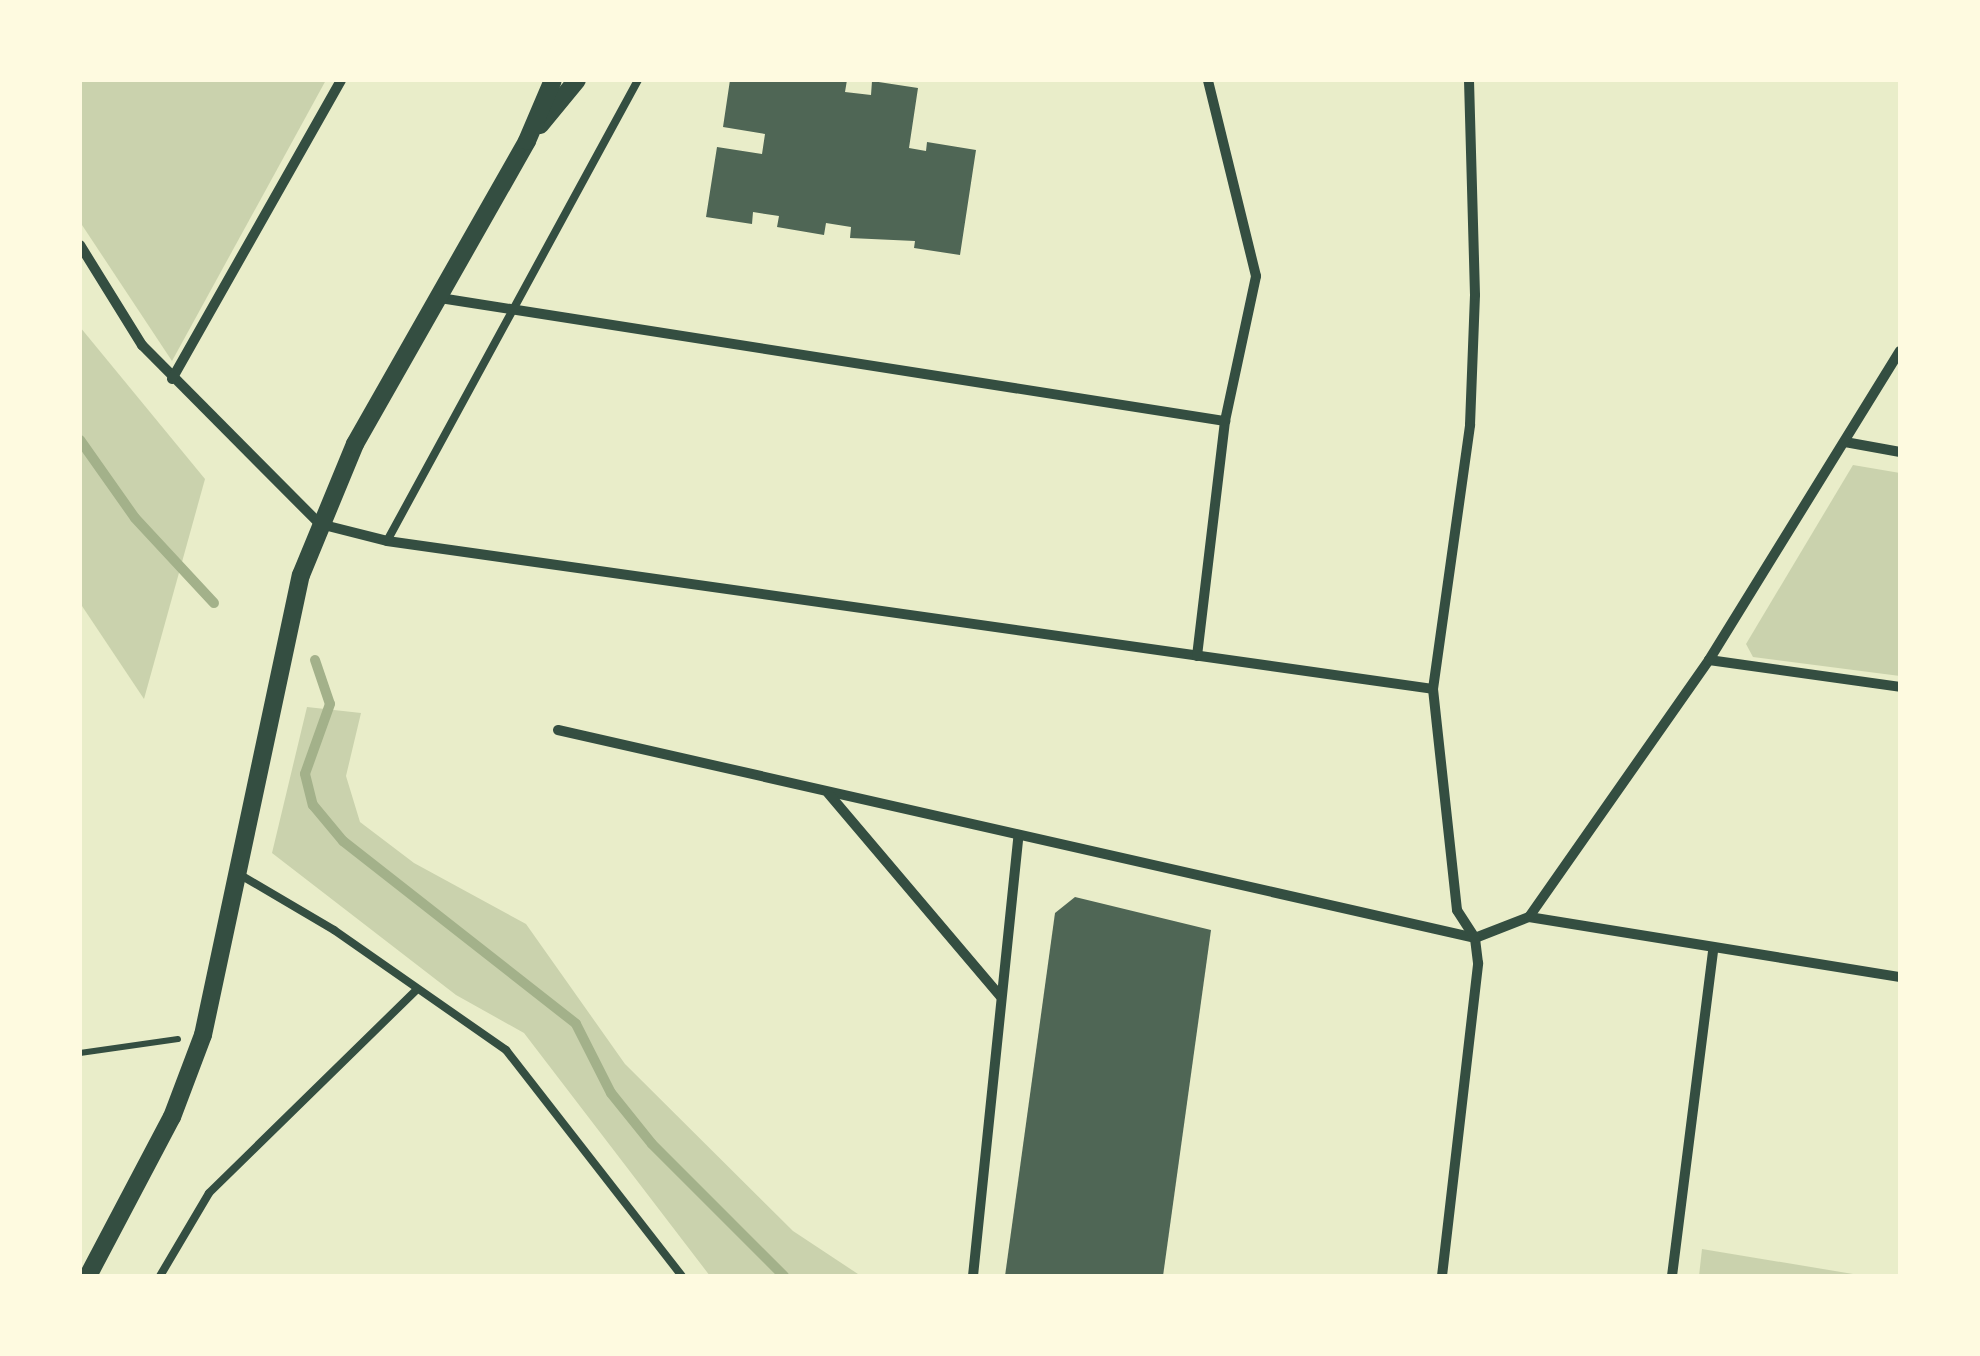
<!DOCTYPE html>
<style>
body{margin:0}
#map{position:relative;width:1980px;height:1356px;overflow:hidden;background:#e9edc9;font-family:"Noto Sans",sans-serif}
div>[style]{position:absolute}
.green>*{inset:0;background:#cad2ad}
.stream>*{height:10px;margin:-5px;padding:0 5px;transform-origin:5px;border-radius:5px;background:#a3b18a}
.building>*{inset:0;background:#4f6655}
.path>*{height:6px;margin:-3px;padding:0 3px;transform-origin:3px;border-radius:3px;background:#344e41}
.service>*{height:8px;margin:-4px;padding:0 4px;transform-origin:4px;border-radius:4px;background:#344e41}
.minor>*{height:10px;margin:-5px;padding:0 5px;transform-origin:5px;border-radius:5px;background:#344e41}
.tertiary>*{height:18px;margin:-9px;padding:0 9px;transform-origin:9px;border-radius:9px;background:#344e41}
span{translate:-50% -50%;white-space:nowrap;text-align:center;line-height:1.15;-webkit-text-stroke:10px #fefae0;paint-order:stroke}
.frame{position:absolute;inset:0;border:82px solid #fefae0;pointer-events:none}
</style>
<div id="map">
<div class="green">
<div style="clip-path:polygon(80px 80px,326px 80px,172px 361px,80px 222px)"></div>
<div style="clip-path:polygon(80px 327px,205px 479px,144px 699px,80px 603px)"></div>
<div style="clip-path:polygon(1853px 465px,1900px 473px,1900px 676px,1753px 657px,1746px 644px)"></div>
<div style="clip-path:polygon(307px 707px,361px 713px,346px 776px,360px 822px,414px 863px,526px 924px,625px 1064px,793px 1231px,861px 1276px,710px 1276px,524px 1033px,456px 995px,272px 853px)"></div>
<div style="clip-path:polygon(1702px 1249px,1853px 1274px,1853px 1276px,1699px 1276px)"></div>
</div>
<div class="stream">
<div style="left:80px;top:440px;width:95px;rotate:54.8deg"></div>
<div style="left:135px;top:518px;width:116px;rotate:47.1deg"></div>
<div style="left:315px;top:660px;width:46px;rotate:71.2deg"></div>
<div style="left:330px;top:704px;width:74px;rotate:109.7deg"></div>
<div style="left:305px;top:774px;width:32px;rotate:76deg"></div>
<div style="left:313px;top:805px;width:47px;rotate:50.2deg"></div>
<div style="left:343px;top:841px;width:296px;rotate:38.1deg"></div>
<div style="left:576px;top:1024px;width:77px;rotate:63.1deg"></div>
<div style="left:611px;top:1093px;width:65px;rotate:51.2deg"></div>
<div style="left:652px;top:1144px;width:187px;rotate:45deg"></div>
</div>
<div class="building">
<div style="clip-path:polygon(730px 80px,847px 80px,845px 92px,871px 95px,872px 81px,918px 88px,909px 148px,926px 151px,927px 142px,976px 150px,960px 255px,914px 248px,915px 241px,850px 238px,851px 227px,826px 223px,824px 235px,777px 227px,779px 216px,753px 212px,752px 224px,706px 217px,717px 147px,762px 154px,765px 134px,723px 127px)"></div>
<div style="clip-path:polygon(1075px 897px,1211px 930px,1163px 1276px,1005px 1276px,1055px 913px)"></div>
</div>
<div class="path">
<div style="left:80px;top:1053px;width:99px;rotate:-8.1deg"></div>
</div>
<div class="service">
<div style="left:387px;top:541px;width:525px;rotate:-61.43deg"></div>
<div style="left:237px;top:873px;width:113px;rotate:30.4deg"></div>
<div style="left:334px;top:930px;width:210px;rotate:34.9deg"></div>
<div style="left:506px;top:1050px;width:286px;rotate:52.1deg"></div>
<div style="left:160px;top:1276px;width:96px;rotate:-59.4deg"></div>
<div style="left:209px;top:1193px;width:290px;rotate:-44.4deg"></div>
</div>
<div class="minor">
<div style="left:80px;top:245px;width:118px;rotate:58.2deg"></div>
<div style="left:142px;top:345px;width:252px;rotate:45.2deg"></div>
<div style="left:320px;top:524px;width:69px;rotate:14.2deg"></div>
<div style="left:387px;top:541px;width:1056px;rotate:8.05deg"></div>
<div style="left:440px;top:298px;width:795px;rotate:8.91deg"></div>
<div style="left:172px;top:379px;width:343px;rotate:-60.5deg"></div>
<div style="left:1845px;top:442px;width:56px;rotate:10.3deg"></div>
<div style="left:1197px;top:656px;width:237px;rotate:-83.2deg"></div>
<div style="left:1225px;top:421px;width:148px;rotate:-77.9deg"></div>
<div style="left:1256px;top:276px;width:202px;rotate:-103.8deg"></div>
<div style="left:1709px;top:660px;width:193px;rotate:8deg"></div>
<div style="left:558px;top:730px;width:940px;rotate:12.78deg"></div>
<div style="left:1475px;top:938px;width:58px;rotate:-21.3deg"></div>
<div style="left:1529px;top:917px;width:376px;rotate:9.2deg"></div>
<div style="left:828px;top:793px;width:266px;rotate:49.7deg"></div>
<div style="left:1529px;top:917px;width:314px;rotate:-55deg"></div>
<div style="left:1709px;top:660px;width:363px;rotate:-58.3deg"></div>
<div style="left:973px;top:1276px;width:441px;rotate:-84.1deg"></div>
<div style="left:1442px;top:1276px;width:315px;rotate:-83.4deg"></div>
<div style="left:1478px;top:963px;width:25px;rotate:-97deg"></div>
<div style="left:1475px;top:938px;width:33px;rotate:-123deg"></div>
<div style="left:1457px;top:910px;width:222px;rotate:-96.2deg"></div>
<div style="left:1433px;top:689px;width:267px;rotate:-82deg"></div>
<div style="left:1470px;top:425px;width:130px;rotate:-87.8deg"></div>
<div style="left:1475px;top:295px;width:215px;rotate:-91.6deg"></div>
<div style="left:1672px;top:1276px;width:329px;rotate:-82.8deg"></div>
</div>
<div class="tertiary">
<div style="left:540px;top:125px;width:58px;rotate:-50.6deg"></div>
<div style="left:88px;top:1276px;width:180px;rotate:-62.2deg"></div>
<div style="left:172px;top:1117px;width:88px;rotate:-69.3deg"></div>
<div style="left:203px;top:1035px;width:470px;rotate:-78deg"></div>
<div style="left:301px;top:575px;width:142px;rotate:-67.6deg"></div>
<div style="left:355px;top:444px;width:348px;rotate:-60.4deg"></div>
<div style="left:527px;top:141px;width:66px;rotate:-66.9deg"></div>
</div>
<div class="frame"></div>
</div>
